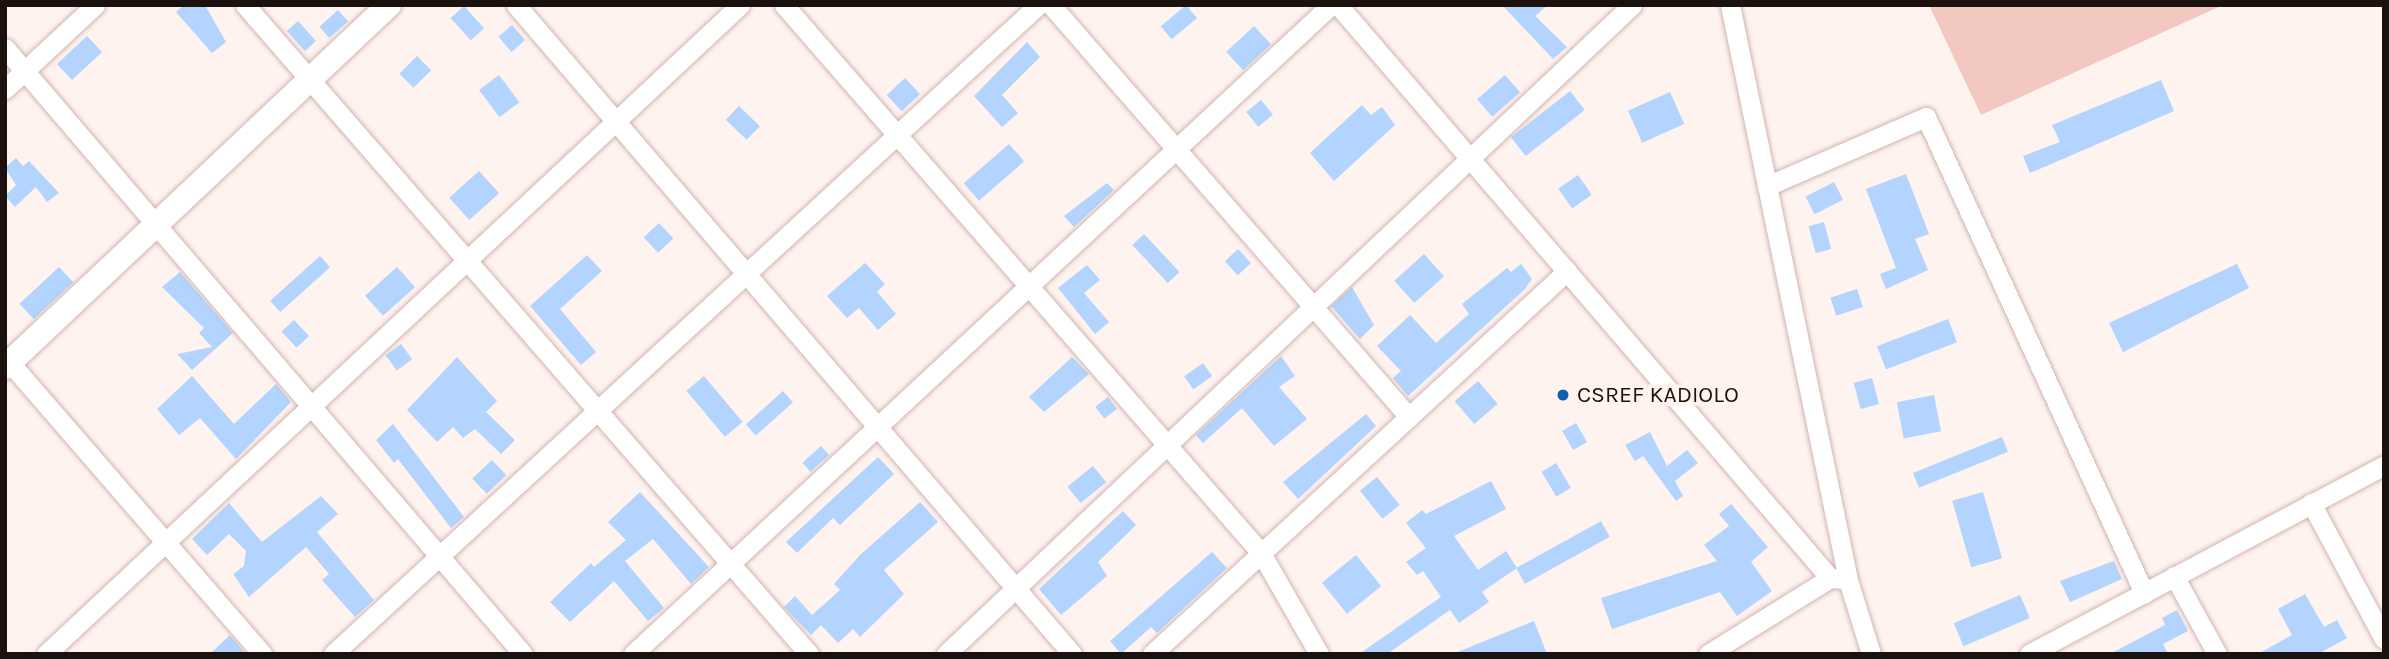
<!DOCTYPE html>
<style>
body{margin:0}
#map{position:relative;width:2389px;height:659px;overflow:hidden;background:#fff3f0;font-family:Karla,sans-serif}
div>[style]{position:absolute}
.green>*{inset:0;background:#f2c8c0}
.building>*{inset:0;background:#b2d4fe;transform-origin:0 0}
.roads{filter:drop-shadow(0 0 2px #d1b5b0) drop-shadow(0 0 2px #d1b5b0)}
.minor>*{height:19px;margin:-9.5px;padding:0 9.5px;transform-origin:9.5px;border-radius:9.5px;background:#fff}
.major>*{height:24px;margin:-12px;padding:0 12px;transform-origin:12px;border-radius:12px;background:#fff}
.dots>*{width:19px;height:19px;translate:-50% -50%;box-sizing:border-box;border:4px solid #fff3f0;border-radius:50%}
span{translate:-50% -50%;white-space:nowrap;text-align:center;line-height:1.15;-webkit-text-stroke:7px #fff3f0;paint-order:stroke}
.poi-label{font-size:23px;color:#1b1210}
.left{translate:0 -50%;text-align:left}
.frame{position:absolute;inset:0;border:7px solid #1b1210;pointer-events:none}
</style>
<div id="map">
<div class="green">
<div style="clip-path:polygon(1929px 5px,2223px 5px,1981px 115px)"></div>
</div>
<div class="building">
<div style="clip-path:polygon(184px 5px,205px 5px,226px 42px,212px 53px,176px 12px)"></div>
<div style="left:1186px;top:5px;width:17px;height:33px;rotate:50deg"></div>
<div style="clip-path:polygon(1502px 5px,1548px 5px,1535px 16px,1567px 47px,1553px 59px)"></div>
<div style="left:464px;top:6px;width:30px;height:18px;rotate:48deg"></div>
<div style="left:338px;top:10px;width:15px;height:25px;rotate:48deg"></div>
<div style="left:298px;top:21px;width:27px;height:15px;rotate:48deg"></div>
<div style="left:512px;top:25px;width:20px;height:18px;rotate:49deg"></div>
<div style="left:1254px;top:26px;width:25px;height:38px;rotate:47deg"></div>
<div style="left:87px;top:36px;width:22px;height:41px;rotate:47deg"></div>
<div style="clip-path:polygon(1027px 42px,1040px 57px,1002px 95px,1018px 113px,1002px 127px,974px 96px)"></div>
<div style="left:417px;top:56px;width:20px;height:25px;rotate:45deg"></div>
<div style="left:499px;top:75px;width:34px;height:25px;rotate:53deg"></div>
<div style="left:1505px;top:75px;width:23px;height:37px;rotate:49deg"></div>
<div style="left:905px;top:78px;width:22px;height:25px;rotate:47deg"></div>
<div style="clip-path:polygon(2161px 80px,2174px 111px,2030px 173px,2023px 156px,2060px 142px,2052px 125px)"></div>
<div style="left:1570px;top:91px;width:24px;height:75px;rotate:52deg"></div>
<div style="left:1670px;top:92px;width:35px;height:46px;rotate:66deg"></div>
<div style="left:1261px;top:100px;width:19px;height:19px;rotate:51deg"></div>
<div style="clip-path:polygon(1362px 105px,1371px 115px,1382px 107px,1395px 125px,1334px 181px,1310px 153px)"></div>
<div style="left:739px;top:106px;width:29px;height:19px;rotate:44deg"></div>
<div style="left:1009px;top:144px;width:23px;height:60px;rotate:49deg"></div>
<div style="clip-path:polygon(16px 158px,23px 166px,29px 161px,59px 193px,47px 202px,36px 187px,15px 207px,5px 196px,16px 185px,5px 168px)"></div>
<div style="left:479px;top:171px;width:30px;height:40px;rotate:48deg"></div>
<div style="clip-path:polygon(1906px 174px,1929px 234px,1915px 239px,1928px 270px,1886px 289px,1880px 274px,1896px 268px,1866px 189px)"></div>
<div style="left:1578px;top:175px;width:24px;height:24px;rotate:55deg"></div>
<div style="left:1834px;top:182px;width:20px;height:32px;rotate:63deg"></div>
<div style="clip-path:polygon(1107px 183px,1114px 190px,1074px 227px,1064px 216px)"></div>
<div style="left:1824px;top:222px;width:28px;height:16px;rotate:75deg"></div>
<div style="left:659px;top:223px;width:21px;height:21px;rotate:47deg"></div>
<div style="left:1144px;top:234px;width:52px;height:16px;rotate:47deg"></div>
<div style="left:1238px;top:249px;width:19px;height:18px;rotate:47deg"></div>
<div style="left:1424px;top:254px;width:30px;height:40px;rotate:48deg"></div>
<div style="clip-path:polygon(587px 255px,602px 271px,560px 309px,596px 352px,581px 365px,530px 306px)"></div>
<div style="left:320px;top:256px;width:15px;height:67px;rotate:48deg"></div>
<div style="clip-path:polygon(865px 263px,885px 284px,877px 292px,896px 314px,878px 330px,859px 308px,847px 318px,827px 296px)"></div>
<div style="clip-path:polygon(1521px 264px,1532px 279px,1525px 289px,1408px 396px,1393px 378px,1401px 371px,1377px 346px,1410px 315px,1436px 343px,1469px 314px,1462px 304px,1507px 268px,1511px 272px)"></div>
<div style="clip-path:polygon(2237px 264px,2249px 288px,2123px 352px,2109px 323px)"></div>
<div style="clip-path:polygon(1087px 265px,1100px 280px,1084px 293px,1109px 322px,1095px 334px,1058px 288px)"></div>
<div style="left:59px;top:267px;width:21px;height:54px;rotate:47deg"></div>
<div style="left:397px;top:267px;width:27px;height:43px;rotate:48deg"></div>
<div style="clip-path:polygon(180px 272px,233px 333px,192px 370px,177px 354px,212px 347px,199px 333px,204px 328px,162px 287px)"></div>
<div style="clip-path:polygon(1352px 287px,1374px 325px,1360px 339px,1331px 306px)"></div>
<div style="left:1857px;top:289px;width:19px;height:28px;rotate:72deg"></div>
<div style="left:1948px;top:319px;width:25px;height:76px;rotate:69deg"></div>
<div style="left:294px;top:320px;width:22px;height:17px;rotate:47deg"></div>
<div style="left:401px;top:344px;width:19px;height:19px;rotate:54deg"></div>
<div style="clip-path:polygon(1281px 356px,1295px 376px,1279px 387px,1307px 419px,1274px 446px,1242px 408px,1203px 443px,1196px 435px)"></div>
<div style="clip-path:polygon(457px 357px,497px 401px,486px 412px,515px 440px,501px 454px,475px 429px,463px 438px,453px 427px,437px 442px,407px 410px)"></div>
<div style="clip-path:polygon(1072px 357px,1089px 374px,1044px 412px,1029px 397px)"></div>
<div style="left:1203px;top:363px;width:16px;height:23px;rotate:55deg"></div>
<div style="clip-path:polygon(192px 376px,234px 424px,276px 384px,291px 402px,236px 459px,200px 418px,179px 435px,157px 409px)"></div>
<div style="left:704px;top:376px;width:60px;height:23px;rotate:50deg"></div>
<div style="left:1872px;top:378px;width:27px;height:19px;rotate:75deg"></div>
<div style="left:1478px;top:381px;width:30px;height:31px;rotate:49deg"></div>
<div style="left:783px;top:391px;width:15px;height:50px;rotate:48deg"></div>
<div style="left:1934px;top:395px;width:37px;height:38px;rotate:79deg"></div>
<div style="left:1108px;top:397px;width:15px;height:16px;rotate:53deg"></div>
<div style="clip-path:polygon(1366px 414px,1376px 426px,1298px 499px,1283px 482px)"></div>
<div style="left:1576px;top:423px;width:22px;height:16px;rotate:60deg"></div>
<div style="clip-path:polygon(393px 424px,464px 517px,451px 528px,398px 459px,394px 463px,376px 440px)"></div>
<div style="clip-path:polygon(1650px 432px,1667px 466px,1687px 450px,1698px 463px,1675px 481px,1683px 496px,1676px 501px,1643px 456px,1635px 461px,1625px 445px)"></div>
<div style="left:2002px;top:437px;width:16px;height:96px;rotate:68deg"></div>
<div style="left:821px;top:446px;width:12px;height:25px;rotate:48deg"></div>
<div style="clip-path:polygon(878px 457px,894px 474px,840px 525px,833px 518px,797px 553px,786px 542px)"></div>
<div style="left:492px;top:460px;width:21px;height:27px;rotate:47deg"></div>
<div style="left:1556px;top:463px;width:29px;height:17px;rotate:59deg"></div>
<div style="left:1093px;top:466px;width:21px;height:33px;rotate:51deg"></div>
<div style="left:1377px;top:477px;width:36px;height:22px;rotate:51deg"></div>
<div style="clip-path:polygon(1491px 481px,1506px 509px,1454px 536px,1478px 570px,1506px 551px,1517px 568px,1482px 592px,1489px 602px,1459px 623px,1450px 610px,1387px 654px,1359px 654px,1441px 597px,1423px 571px,1417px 575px,1406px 562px,1426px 548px,1406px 523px,1422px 510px,1426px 514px)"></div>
<div style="clip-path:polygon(640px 492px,709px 567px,691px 584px,653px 539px,625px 561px,664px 608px,648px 621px,614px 581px,570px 622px,550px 602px,591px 563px,594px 567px,626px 540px,608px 522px)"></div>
<div style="left:1983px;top:492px;width:69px;height:32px;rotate:74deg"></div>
<div style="clip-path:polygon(321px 496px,338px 514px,317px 532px,374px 600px,355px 617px,322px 580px,329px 574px,306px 547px,249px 597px,233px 574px,244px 566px,246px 551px,229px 534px,207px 555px,192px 539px,229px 503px,262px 542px)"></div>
<div style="clip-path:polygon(920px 502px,938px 522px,884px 570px,904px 594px,860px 637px,853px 629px,838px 643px,821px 625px,811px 635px,784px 607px,795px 596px,812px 615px,840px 590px,834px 584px,860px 555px)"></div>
<div style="clip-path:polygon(1731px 504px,1768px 547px,1751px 562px,1772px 591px,1737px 616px,1720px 592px,1612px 629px,1601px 598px,1717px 561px,1704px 545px,1729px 526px,1719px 514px)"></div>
<div style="clip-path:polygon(1123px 511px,1136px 525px,1098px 562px,1107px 576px,1061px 615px,1039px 589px)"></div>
<div style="left:1601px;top:521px;width:18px;height:97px;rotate:61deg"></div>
<div style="clip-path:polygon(1212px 552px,1227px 568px,1157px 633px,1151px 627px,1121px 654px,1110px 641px)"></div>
<div style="left:1356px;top:555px;width:40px;height:44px;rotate:51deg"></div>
<div style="clip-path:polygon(2114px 561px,2122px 579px,2070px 602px,2060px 581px)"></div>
<div style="clip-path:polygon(2305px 594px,2324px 627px,2337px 620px,2347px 638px,2318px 654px,2258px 654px,2292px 635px,2278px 609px)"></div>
<div style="left:2020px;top:595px;width:25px;height:72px;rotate:67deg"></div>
<div style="clip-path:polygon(2177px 610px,2188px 631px,2163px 644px,2168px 654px,2110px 654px,2165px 625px,2162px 618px)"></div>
<div style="clip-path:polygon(1534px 621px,1547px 654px,1455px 654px,1455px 653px)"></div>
<div style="clip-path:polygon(230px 635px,246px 654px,210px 654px)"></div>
</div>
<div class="roads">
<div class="minor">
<div style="left:245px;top:5px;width:860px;rotate:49.01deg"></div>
<div style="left:516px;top:5px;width:855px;rotate:49.41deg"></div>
<div style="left:784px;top:5px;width:727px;rotate:48.96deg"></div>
<div style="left:1261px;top:553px;width:116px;rotate:60.1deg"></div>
<div style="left:1051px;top:5px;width:546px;rotate:49.01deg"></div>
<div style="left:1338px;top:5px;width:755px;rotate:49.35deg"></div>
<div style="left:1730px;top:5px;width:587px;rotate:78.4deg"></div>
<div style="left:1848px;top:580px;width:77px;rotate:72.7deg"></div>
<div style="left:5px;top:48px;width:797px;rotate:49.48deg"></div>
<div style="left:5px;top:89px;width:123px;rotate:-43deg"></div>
<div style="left:1767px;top:186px;width:173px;rotate:-23.5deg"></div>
<div style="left:1926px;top:117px;width:524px;rotate:65.39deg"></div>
<div style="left:5px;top:357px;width:393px;rotate:49.1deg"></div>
<div style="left:2311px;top:503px;width:154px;rotate:61.8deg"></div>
<div style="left:2174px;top:576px;width:89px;rotate:61.1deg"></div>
<div style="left:46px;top:654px;width:950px;rotate:-43.08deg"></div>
<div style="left:333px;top:654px;width:958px;rotate:-42.63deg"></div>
<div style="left:633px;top:654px;width:953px;rotate:-42.92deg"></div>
<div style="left:946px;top:654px;width:944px;rotate:-43.41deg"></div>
<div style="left:1152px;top:654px;width:565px;rotate:-42.7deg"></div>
<div style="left:1708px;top:654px;width:144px;rotate:-31.9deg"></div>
<div style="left:1830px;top:578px;width:13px;rotate:4deg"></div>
<div style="left:2029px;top:654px;width:402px;rotate:-28deg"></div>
</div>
<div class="major">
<div style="left:5px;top:367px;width:528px;rotate:-43.31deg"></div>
</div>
</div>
<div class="dots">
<div style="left:1563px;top:395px;background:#135ead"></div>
</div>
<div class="poi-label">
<span class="left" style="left:1577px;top:395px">CSREF KADIOLO</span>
</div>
<div class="frame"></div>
</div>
